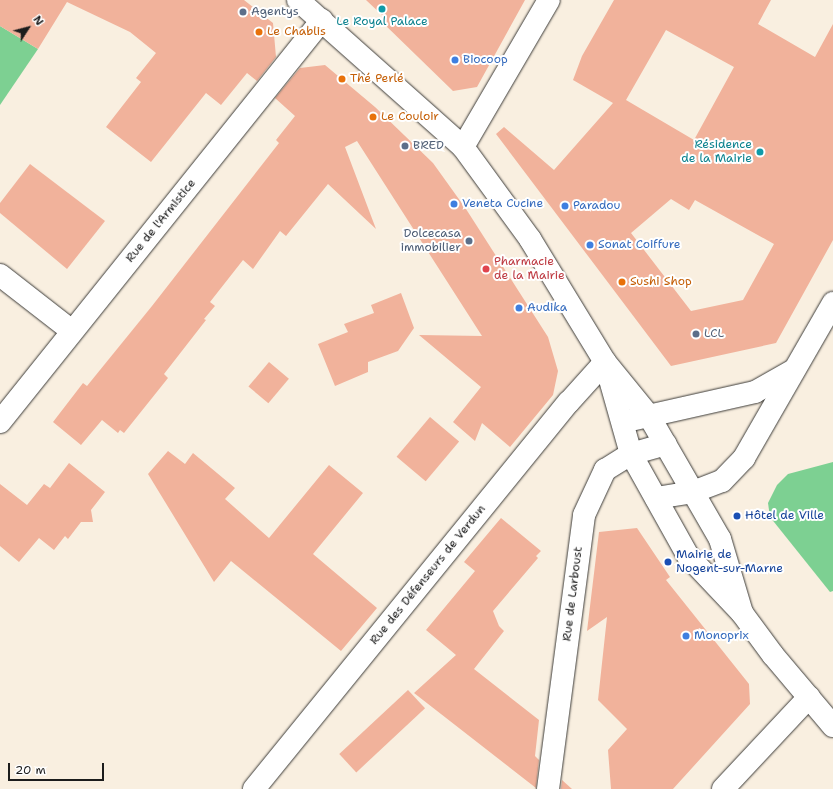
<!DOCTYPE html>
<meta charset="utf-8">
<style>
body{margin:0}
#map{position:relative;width:833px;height:789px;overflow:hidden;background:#f9efe0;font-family:"Shantell Sans",sans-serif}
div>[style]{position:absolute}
.green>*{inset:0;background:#7dd092}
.building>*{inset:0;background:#f1b29b;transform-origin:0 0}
.roads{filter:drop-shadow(0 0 1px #3d3c39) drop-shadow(0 0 1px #3d3c39)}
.minor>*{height:22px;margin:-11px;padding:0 11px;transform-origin:11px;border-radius:11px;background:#fff}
.dots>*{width:11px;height:11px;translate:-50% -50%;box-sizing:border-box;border:2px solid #fff;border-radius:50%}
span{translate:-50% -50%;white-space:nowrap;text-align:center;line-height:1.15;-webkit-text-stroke:4px #fff;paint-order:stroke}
.service-label{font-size:12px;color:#4e5e75}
.left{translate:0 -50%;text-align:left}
.right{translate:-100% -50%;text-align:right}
.culture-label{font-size:12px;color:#0d838f}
.food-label{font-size:12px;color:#c56008}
.shop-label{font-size:12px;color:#366cbe}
.street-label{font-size:12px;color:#1c1c1c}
.health-label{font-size:12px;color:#be3a42}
.transit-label{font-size:12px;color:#164399}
.north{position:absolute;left:8px;top:8px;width:40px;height:40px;-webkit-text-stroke:3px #fff;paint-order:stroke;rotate:54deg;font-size:11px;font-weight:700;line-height:16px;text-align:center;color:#1c1c1c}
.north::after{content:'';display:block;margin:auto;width:14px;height:18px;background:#1c1c1c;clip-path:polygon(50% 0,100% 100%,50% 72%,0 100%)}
.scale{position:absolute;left:8px;top:763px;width:96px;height:18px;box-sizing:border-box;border:2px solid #1c1c1c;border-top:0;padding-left:5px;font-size:12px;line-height:14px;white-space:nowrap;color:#1c1c1c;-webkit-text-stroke:3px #fff;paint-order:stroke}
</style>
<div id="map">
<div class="green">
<div style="clip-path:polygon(0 26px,38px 49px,0 105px)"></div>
<div style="clip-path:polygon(833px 462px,833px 591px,830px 592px,770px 517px,768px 503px,777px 485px,788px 474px)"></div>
</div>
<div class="building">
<div style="clip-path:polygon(0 0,244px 0,273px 23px,276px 57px,257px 81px,247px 73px,221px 105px,206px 93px,151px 162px,106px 127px,141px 82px,136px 78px,156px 53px,130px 32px,67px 2px,38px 49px,0 26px)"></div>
<div style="clip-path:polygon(366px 0,525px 0,477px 87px,453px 91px,382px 22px,384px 17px)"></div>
<div style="clip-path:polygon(evenodd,614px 0,771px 0,758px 24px,815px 57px,833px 24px,833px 240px,776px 343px,671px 366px,496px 134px,504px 127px,554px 170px,613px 103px,573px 80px,582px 56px,614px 0,666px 30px,734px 67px,694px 140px,626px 100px,666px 30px,614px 0,671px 199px,689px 210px,695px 200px,774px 244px,743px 300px,691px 311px,631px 233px,671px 199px)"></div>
<div style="clip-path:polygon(325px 65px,375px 107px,433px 163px,466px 209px,548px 337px,558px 371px,553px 395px,510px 447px,482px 423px,475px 441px,453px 422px,481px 387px,419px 335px,482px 336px,357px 141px,345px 147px,376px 229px,328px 184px,286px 236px,280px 231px,253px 269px,243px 260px,210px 302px,215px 306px,204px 319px,206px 320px,164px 374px,168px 378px,124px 433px,120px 430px,118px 433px,102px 420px,81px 445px,53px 422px,83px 383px,87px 386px,152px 306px,279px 143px,276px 140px,295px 116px,275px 98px,300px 68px)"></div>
<div style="clip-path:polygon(30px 164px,105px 221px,67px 269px,0 213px,0 203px)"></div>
<div style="clip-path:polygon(401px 293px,414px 328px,398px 351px,368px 362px,368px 372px,335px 386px,318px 344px,348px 332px,344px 324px,374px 313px,371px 305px)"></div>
<div style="left:269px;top:362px;width:26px;height:32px;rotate:40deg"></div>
<div style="left:430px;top:417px;width:38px;height:52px;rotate:40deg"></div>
<div style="clip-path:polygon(168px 451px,185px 464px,193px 453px,235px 488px,225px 499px,269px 538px,329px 465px,363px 493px,313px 554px,377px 608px,341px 651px,231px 561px,214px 582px,148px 474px)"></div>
<div style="clip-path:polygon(69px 463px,105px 492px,91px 510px,93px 522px,81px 522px,68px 539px,65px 536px,54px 550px,39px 538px,19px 562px,0 546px,0 484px,27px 505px,44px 484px,50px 488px)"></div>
<div style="clip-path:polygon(501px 518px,541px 551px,536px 556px,538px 558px,493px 611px,499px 626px,504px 631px,474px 669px,539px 720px,535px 756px,539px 760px,536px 788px,414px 693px,456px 655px,426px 630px,475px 571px,464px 562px)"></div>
<div style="clip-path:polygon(637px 528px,670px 577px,666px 580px,749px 684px,750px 704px,673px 789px,611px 789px,608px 750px,627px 729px,598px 700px,607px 617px,587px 631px,599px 532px)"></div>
<div style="left:408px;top:690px;width:25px;height:94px;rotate:47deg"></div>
<div style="clip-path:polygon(562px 780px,572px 789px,561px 789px)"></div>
</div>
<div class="roads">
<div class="minor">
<div style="left:298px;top:0;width:221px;rotate:41.7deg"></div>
<div style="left:463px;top:147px;width:114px;rotate:53.9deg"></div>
<div style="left:530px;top:239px;width:144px;rotate:58.6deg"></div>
<div style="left:605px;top:362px;width:70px;rotate:50.8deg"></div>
<div style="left:649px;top:416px;width:142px;rotate:60deg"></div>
<div style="left:720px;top:539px;width:77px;rotate:73.4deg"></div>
<div style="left:463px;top:147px;width:170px;rotate:-59.7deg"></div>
<div style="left:0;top:275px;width:91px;rotate:37.9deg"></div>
<div style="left:607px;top:369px;width:88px;rotate:74.2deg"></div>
<div style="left:631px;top:454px;width:117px;rotate:60.8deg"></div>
<div style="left:688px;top:556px;width:79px;rotate:46.5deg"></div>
<div style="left:742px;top:613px;width:52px;rotate:53.6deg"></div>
<div style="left:773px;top:655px;width:93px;rotate:49.8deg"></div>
<div style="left:635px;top:419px;width:123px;rotate:-12.7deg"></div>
<div style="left:755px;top:392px;width:45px;rotate:-29.4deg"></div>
<div style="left:0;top:422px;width:515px;rotate:-51.31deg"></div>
<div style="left:656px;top:498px;width:37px;rotate:-9deg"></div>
<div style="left:693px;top:492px;width:31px;rotate:-21deg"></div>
<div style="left:722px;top:481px;width:32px;rotate:-46deg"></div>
<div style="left:744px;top:458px;width:179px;rotate:-60.1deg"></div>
<div style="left:254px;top:789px;width:499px;rotate:-50.9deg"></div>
<div style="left:569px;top:402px;width:54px;rotate:-48deg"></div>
<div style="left:548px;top:789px;width:276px;rotate:-82.5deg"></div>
<div style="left:584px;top:515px;width:50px;rotate:-65deg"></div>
<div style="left:605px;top:470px;width:31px;rotate:-32deg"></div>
<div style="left:631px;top:454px;width:36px;rotate:-16deg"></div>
<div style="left:723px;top:789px;width:126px;rotate:-46.9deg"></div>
</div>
</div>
<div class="dots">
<div style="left:382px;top:9px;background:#0f9aa8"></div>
<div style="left:243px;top:12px;background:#5c6f8a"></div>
<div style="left:259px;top:32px;background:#e8710a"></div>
<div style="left:455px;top:60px;background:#3f7fe0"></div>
<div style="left:342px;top:79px;background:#e8710a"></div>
<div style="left:373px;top:117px;background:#e8710a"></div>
<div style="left:405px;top:146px;background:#5c6f8a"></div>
<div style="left:760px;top:152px;background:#0f9aa8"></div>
<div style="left:454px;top:204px;background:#3f7fe0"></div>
<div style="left:565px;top:206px;background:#3f7fe0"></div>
<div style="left:469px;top:241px;background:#5c6f8a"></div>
<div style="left:590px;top:245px;background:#3f7fe0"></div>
<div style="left:486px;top:269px;background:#e0444e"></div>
<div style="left:622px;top:282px;background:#e8710a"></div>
<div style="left:519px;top:308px;background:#3f7fe0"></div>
<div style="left:696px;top:334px;background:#5c6f8a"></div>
<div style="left:737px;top:516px;background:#1a4fb4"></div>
<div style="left:668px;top:562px;background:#1a4fb4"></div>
<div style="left:686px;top:636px;background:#3f7fe0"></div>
</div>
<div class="service-label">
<span class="left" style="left:251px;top:12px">Agentys</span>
<span class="left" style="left:413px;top:146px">BRED</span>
<span class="right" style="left:461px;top:241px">Dolcecasa<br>immobilier</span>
<span class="left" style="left:704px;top:334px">LCL</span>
</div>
<div class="culture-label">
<span style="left:382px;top:22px">Le Royal Palace</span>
<span class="right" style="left:752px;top:152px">Résidence<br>de la Mairie</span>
</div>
<div class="food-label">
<span class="left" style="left:267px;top:32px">Le Chablis</span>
<span class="left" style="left:350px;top:79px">Thé Perlé</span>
<span class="left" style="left:381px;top:117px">Le Couloir</span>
<span class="left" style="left:630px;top:282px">Sushi Shop</span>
</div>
<div class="shop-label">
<span class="left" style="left:463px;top:60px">Biocoop</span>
<span class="left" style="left:462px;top:204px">Veneta Cucine</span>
<span class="left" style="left:573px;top:206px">Paradou</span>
<span class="left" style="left:598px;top:245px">Sonat Coiffure</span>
<span class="left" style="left:527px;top:308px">Audika</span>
<span class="left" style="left:694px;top:636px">Monoprix</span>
</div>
<div class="street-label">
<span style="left:161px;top:221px;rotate:-51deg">Rue de l'Armistice</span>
<span style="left:428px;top:575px;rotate:-51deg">Rue des Défenseurs de Verdun</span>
<span style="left:573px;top:594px;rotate:-83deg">Rue de Larboust</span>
</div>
<div class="health-label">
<span class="left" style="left:494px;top:269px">Pharmacie<br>de la Mairie</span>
</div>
<div class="transit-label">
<span class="left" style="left:745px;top:516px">Hôtel de Ville</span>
<span class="left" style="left:676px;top:562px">Mairie de<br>Nogent-sur-Marne</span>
</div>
<div class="north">N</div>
<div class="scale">20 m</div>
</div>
